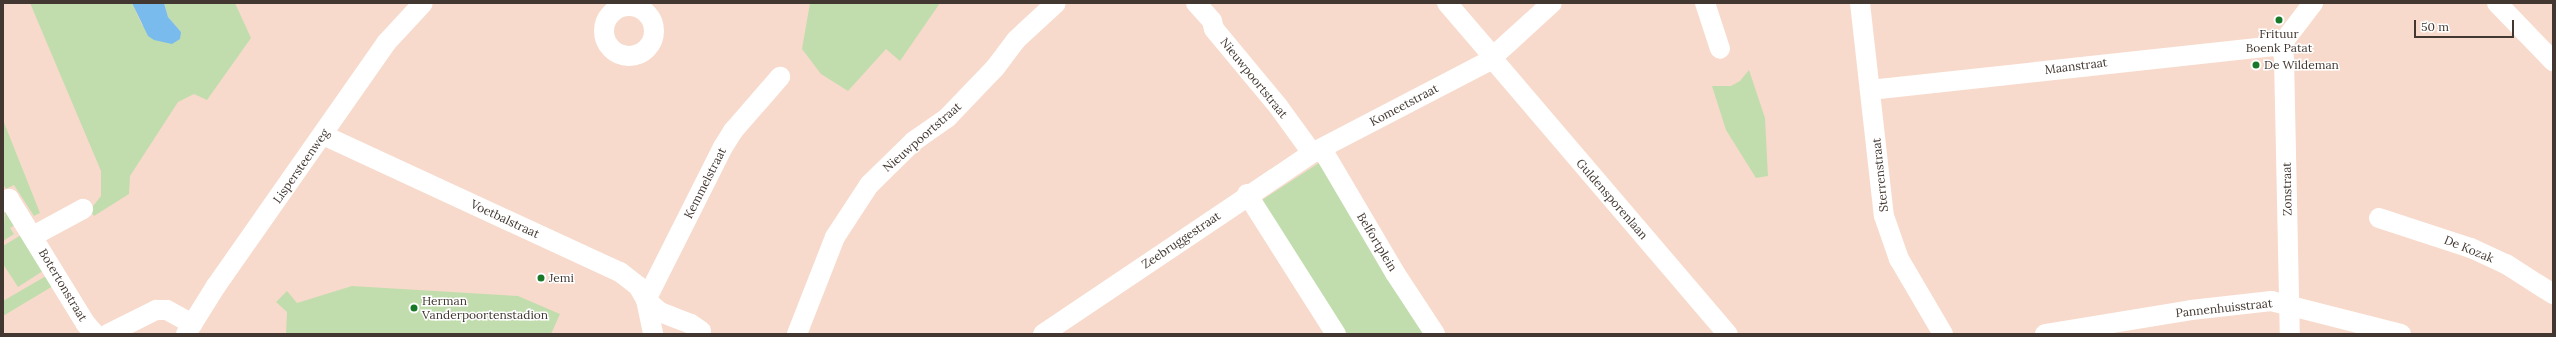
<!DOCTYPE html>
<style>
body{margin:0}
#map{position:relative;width:2556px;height:337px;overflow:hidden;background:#f7dacb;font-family:Lora,serif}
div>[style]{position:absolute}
.green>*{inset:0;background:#c2ddad}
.water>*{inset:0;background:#7abbed}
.minor>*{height:20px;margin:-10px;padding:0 10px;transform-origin:10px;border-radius:10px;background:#fff}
.minor>.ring{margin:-10px;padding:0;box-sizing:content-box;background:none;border:20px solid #fff;border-radius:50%}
.dots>*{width:11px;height:11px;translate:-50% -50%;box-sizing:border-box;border:2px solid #fff;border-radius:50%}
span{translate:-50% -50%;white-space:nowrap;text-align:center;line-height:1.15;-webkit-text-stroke:3px #fff;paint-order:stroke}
.poi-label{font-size:12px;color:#423731}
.left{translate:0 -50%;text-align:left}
.street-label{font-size:12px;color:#423731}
.frame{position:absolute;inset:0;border:4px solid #423731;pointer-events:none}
.scale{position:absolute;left:2414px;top:20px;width:100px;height:18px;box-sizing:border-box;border:2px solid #423731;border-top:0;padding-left:5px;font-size:12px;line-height:14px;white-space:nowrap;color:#423731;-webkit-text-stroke:3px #fff;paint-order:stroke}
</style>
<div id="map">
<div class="green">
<div style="clip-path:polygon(30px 3px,132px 3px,142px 25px,181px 32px,168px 17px,164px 3px,235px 3px,251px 38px,207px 100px,194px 94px,178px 102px,130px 176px,129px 194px,94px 216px,90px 210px,101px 196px,101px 171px)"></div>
<div style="clip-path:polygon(810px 3px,940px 3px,900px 61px,886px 49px,848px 91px,821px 74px,802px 49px)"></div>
<div style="clip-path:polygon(1749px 70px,1765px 118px,1768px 176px,1756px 178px,1726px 130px,1712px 86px,1731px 86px,1740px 81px)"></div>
<div style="clip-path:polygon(3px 120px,40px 213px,34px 216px,14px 185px,6px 189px,3px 184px)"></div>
<div style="clip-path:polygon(1319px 163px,1424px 334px,1347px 334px,1262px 200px)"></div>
<div style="clip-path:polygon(5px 209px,15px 225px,10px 228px,14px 234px,3px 241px)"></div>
<div style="clip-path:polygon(21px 235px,43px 271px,18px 287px,3px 264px,3px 246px)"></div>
<div style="clip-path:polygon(46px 276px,53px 286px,3px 316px,3px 301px)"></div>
<div style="clip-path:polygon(352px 286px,518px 296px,560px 314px,551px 334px,286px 334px,287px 312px,276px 302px,287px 291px,297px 303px)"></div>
</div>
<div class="water">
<div style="clip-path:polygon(132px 3px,164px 3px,168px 17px,181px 32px,180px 39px,172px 44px,154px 40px,148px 36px)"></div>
</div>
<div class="minor">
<div style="left:1196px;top:3px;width:24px;rotate:48deg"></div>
<div style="left:1212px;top:21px;width:8px;rotate:76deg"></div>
<div style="left:1214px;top:29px;width:100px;rotate:50.3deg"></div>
<div style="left:1278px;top:106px;width:58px;rotate:54.1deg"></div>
<div style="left:1447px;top:3px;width:65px;rotate:49.4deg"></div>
<div style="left:1705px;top:3px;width:48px;rotate:71.9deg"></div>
<div style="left:1860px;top:3px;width:214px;rotate:83.6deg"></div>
<div style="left:1884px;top:216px;width:46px;rotate:70.8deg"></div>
<div style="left:1899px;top:259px;width:87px;rotate:59.6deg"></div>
<div style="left:2497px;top:3px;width:81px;rotate:46deg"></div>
<div class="ring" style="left:604px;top:6px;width:30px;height:30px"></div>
<div style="left:2281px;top:45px;width:13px;rotate:77deg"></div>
<div style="left:2284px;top:58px;width:276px;rotate:88.8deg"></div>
<div style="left:2281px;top:45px;width:53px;rotate:-52.7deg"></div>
<div style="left:1497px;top:53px;width:74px;rotate:-42.3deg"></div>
<div style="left:1497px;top:64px;width:355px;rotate:49.5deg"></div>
<div style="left:1870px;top:90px;width:413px;rotate:-6.2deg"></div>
<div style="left:323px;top:135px;width:327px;rotate:24.8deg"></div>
<div style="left:620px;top:272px;width:23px;rotate:38deg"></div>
<div style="left:638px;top:286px;width:16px;rotate:60deg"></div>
<div style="left:646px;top:300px;width:35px;rotate:78deg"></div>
<div style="left:1322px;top:149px;width:144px;rotate:59.5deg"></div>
<div style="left:1395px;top:273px;width:73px;rotate:56.7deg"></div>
<div style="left:1247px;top:194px;width:166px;rotate:57.6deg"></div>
<div style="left:3px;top:202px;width:7px;rotate:-27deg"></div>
<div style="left:9px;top:199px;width:147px;rotate:58.4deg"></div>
<div style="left:86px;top:324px;width:13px;rotate:48deg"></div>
<div style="left:2379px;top:218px;width:97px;rotate:18.1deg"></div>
<div style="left:2471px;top:248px;width:38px;rotate:25deg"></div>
<div style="left:2506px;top:264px;width:56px;rotate:32.6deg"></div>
<div style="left:33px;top:236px;width:57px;rotate:-28.4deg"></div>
<div style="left:701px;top:331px;width:12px;rotate:-145deg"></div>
<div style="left:691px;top:324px;width:33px;rotate:-159deg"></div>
<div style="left:660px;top:312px;width:18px;rotate:-139deg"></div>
<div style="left:646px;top:300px;width:171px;rotate:-63.3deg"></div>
<div style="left:723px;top:147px;width:19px;rotate:-58deg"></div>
<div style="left:733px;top:131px;width:72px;rotate:-49deg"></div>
<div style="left:108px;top:334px;width:54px;rotate:-26.6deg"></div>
<div style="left:156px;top:310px;width:11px"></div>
<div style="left:167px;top:310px;width:29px;rotate:29deg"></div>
<div style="left:186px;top:334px;width:57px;rotate:-58deg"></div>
<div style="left:216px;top:286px;width:297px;rotate:-55deg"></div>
<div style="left:386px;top:43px;width:54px;rotate:-47.2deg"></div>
<div style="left:797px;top:334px;width:104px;rotate:-68.6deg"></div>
<div style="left:835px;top:237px;width:62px;rotate:-56.8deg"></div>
<div style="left:869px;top:185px;width:63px;rotate:-44.4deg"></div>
<div style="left:914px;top:141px;width:40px;rotate:-34.9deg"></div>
<div style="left:947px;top:118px;width:69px;rotate:-46.2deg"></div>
<div style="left:995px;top:68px;width:35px;rotate:-53deg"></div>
<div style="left:1016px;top:40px;width:54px;rotate:-42.8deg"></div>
<div style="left:1043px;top:334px;width:324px;rotate:-33.9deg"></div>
<div style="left:1312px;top:153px;width:197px;rotate:-27.5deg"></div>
<div style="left:2045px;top:334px;width:148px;rotate:-9.3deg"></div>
<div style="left:2191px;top:310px;width:81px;rotate:-6.4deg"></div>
<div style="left:2271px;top:301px;width:134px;rotate:14.2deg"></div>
</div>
<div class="dots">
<div style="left:2279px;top:20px;background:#197828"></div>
<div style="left:2256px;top:65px;background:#197828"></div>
<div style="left:541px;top:278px;background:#197828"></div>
<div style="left:414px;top:308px;background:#197828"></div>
</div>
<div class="poi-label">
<span style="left:2279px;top:41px">Frituur<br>Boenk Patat</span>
<span class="left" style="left:2264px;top:65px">De Wildeman</span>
<span class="left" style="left:549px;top:278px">Jemi</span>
<span class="left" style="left:422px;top:308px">Herman<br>Vanderpoortenstadion</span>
</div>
<div class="street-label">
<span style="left:2076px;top:66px;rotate:-7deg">Maanstraat</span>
<span style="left:1254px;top:78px;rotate:51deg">Nieuwpoortstraat</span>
<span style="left:1404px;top:105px;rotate:-28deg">Komeetstraat</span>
<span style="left:922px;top:137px;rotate:-41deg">Nieuwpoortstraat</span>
<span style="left:301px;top:166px;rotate:-55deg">Lispersteenweg</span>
<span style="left:1880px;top:175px;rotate:-96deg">Sterrenstraat</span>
<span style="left:705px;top:183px;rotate:-63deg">Kemmelstraat</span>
<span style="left:2287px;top:189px;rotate:-91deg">Zonstraat</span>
<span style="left:1612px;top:199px;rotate:49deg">Guldensporenlaan</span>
<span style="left:505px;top:219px;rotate:25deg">Voetbalstraat</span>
<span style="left:1181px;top:240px;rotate:-34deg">Zeebruggestraat</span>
<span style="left:1377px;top:242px;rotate:59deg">Belfortplein</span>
<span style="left:2469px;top:249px;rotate:22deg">De Kozak</span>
<span style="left:63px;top:285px;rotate:59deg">Botertonstraat</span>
<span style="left:2224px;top:308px;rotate:-6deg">Pannenhuisstraat</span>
</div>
<div class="frame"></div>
<div class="scale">50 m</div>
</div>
